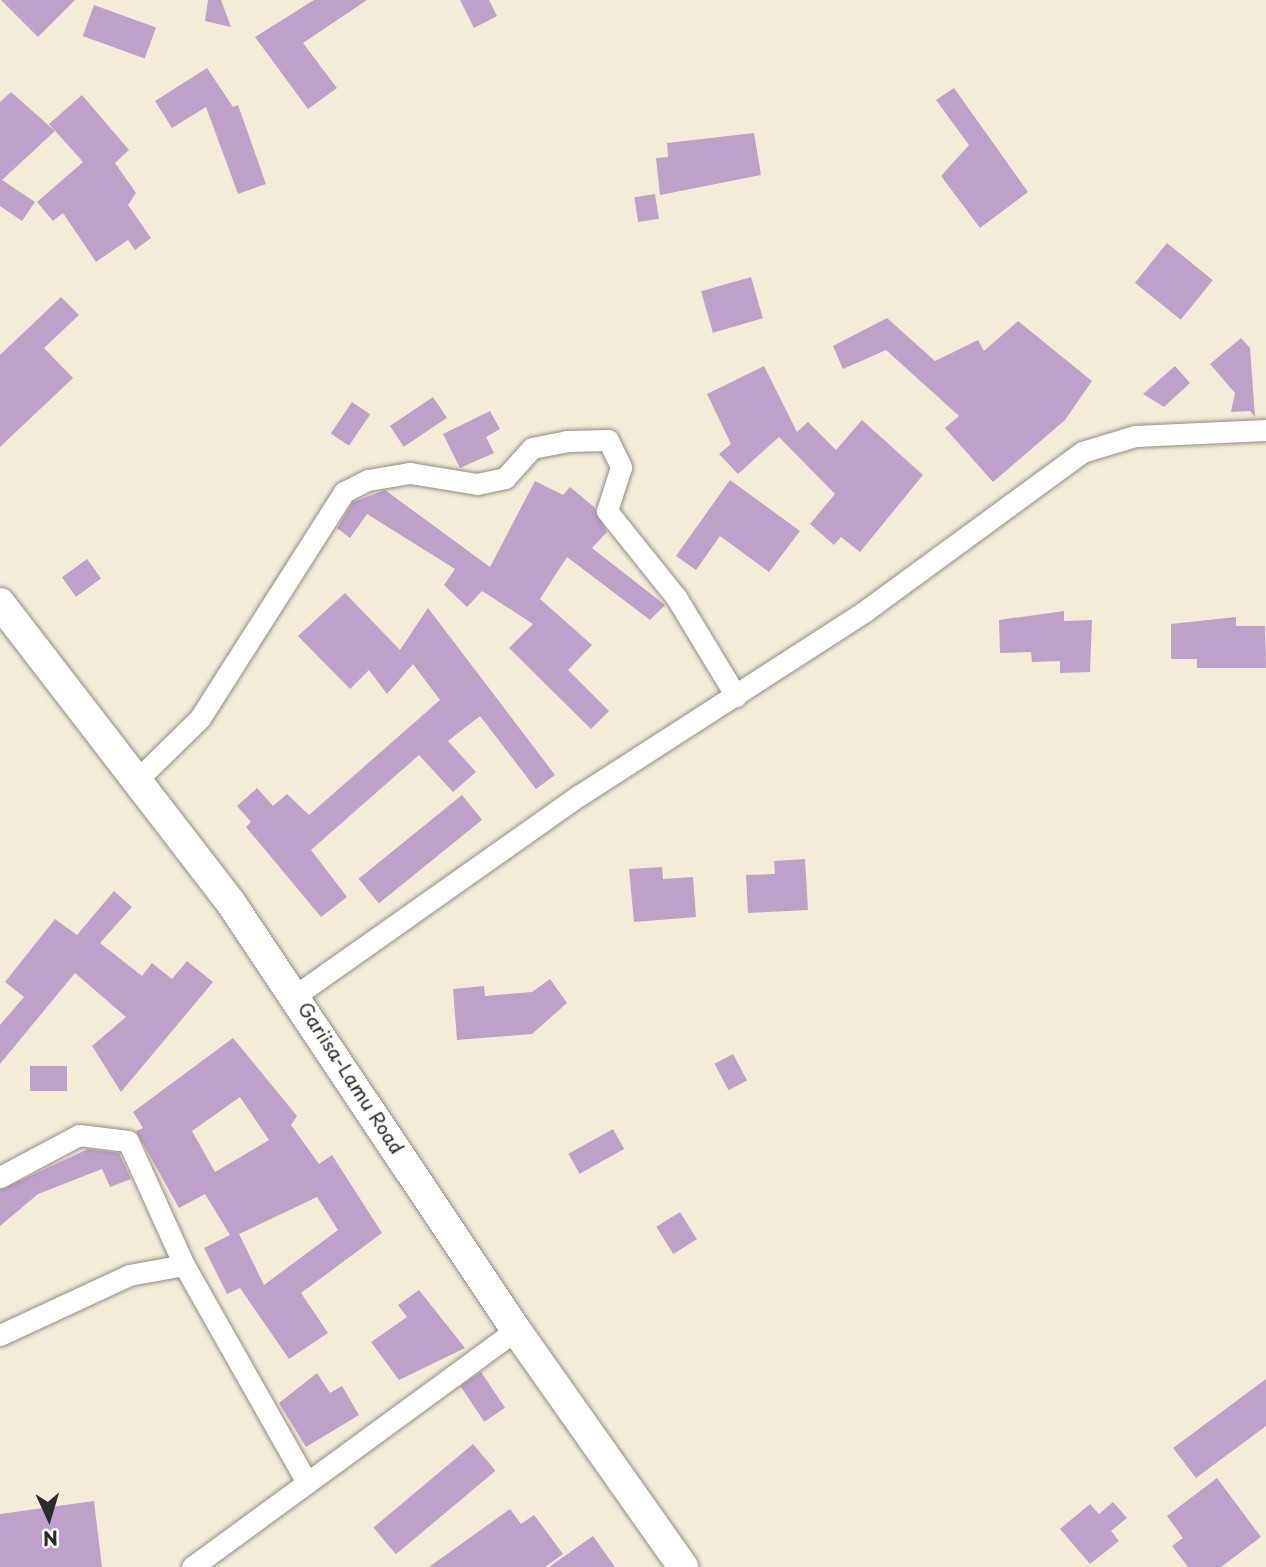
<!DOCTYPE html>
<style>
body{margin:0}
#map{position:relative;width:1266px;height:1567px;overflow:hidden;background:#f3edd8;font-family:"Playpen Sans",sans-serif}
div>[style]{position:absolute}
.building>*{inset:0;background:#bea1c9;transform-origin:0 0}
.roads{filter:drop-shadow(0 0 2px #8f8c82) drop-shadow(0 0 2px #8f8c82)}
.street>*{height:21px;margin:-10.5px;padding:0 10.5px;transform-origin:10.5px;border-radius:10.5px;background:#fff}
.secondary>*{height:30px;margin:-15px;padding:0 15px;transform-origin:15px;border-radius:15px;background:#fff}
span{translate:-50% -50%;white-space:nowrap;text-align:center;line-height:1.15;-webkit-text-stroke:6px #fff;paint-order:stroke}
.street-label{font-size:19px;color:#2b2b2b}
.north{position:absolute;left:14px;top:1483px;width:70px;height:70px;-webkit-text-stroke:5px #fff;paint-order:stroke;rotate:176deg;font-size:19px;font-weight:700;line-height:28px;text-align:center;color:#2b2b2b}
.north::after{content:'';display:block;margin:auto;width:24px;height:32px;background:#2b2b2b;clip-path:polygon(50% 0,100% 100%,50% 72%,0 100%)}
</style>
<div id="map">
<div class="building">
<div style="clip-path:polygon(1px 0,75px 0,38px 37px)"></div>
<div style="clip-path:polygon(208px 0,221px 0,231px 27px,205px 21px)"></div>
<div style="clip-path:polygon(314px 0,367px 0,303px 43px,337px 88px,308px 109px,255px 37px)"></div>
<div style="clip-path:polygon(460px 0,489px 0,497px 16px,474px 28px)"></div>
<div style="left:94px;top:5px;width:66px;height:33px;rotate:20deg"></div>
<div style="clip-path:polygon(207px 68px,233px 107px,238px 105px,266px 184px,238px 194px,206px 107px,172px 128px,155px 101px)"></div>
<div style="clip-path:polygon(954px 88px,1028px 192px,980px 228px,941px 176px,969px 145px,936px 100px)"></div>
<div style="clip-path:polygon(11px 92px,55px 131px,2px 180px,35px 202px,22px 221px,0 206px,0 102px)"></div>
<div style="clip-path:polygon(82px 95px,129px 150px,115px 163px,136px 193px,128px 205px,151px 238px,135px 250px,128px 240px,96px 262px,63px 213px,53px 221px,37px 202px,83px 162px,49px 124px)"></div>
<div style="clip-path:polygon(754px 133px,761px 175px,660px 195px,656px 158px,668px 157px,667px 143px)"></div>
<div style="left:655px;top:194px;width:25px;height:21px;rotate:81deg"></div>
<div style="left:1167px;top:243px;width:59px;height:51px;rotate:39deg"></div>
<div style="left:751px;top:277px;width:43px;height:52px;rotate:74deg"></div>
<div style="clip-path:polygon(61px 297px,79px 315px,44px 348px,73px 378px,0 447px,0 355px)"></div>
<div style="clip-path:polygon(887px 318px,935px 361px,978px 340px,984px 351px,1018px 321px,1092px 381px,1065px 420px,993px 482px,945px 428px,959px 416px,886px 350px,843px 369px,833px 346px)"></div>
<div style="clip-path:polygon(1241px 338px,1250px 348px,1255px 417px,1250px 411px,1231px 412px,1235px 393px,1210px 364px)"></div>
<div style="clip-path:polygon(764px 366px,797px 432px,808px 422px,836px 450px,862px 420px,923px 475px,860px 552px,841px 537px,834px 545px,810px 524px,835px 494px,779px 437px,738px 474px,719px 454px,731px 444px,707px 394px)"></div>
<div style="clip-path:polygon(1175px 366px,1190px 383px,1164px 407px,1143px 394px)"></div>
<div style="left:433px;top:397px;width:25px;height:52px;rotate:56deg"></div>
<div style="left:352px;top:402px;width:22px;height:38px;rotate:34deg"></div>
<div style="clip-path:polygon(490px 411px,500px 429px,486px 437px,494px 453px,460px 468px,443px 434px)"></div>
<div style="clip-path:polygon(730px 480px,800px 531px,769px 572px,720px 536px,696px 570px,676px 556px)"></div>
<div style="clip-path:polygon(535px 481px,563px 495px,570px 487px,594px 507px,607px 532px,592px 548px,665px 605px,650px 620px,567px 557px,540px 599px,592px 645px,568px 670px,609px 711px,591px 729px,509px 648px,533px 624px,482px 591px,467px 607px,444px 585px,455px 569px,367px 514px,350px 538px,337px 528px,353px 502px,385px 490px,490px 567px)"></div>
<div style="left:87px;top:559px;width:24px;height:31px;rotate:54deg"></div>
<div style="clip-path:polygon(345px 593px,400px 650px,428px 608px,555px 775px,536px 789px,480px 716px,448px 741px,476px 772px,453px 792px,419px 755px,311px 850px,347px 897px,321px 917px,246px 827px,251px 822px,237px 806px,257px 788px,273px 806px,287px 794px,309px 815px,440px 700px,413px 664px,387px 694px,369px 670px,350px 689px,298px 636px)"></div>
<div style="clip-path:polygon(1064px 611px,1064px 621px,1092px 620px,1090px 672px,1060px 673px,1060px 661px,1032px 662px,1031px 652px,1000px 653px,999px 620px)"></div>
<div style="clip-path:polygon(1236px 617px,1236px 626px,1265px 626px,1266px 668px,1197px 668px,1197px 659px,1171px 659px,1171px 624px)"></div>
<div style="left:462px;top:795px;width:32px;height:133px;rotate:51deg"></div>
<div style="clip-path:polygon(805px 859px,808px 910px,748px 913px,746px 875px,775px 874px,774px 861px)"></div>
<div style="clip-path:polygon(662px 867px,663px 879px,693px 877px,696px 917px,634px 922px,629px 869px)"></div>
<div style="clip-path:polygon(114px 891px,132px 907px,100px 943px,142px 976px,152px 963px,172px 979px,187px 961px,213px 982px,121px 1092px,92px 1046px,126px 1017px,75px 973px,0 1064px,0 1025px,24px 997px,5px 982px,55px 919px,77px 935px)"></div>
<div style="clip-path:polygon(550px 979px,567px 1003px,532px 1034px,457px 1040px,453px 989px,484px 986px,485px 996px,532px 992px)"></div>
<div style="clip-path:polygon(evenodd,233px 1038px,297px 1116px,291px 1125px,319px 1164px,332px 1155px,382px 1233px,301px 1293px,328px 1333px,289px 1359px,240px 1288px,227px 1294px,204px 1248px,230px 1235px,205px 1194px,179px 1208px,136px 1131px,143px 1128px,133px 1112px,233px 1038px,240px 1097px,269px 1140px,215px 1172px,192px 1131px,240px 1097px,233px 1038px,317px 1197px,338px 1230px,264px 1285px,239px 1234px,317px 1197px)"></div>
<div style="left:733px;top:1054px;width:30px;height:21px;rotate:62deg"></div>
<div style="left:67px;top:1066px;width:25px;height:37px;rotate:90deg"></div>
<div style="left:613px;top:1129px;width:23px;height:51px;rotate:61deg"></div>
<div style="clip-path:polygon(88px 1149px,119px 1153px,131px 1179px,110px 1187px,102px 1169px,38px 1194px,0 1226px,0 1190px)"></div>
<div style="left:680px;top:1212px;width:32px;height:28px;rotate:58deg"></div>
<div style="clip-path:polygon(419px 1290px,465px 1348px,399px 1380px,371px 1342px,407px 1317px,398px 1305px)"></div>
<div style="left:481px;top:1372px;width:43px;height:25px;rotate:56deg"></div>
<div style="clip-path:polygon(317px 1373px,330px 1393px,342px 1386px,359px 1415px,306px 1447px,279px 1403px)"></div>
<div style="clip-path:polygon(1266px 1379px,1266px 1426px,1196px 1478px,1173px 1448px)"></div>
<div style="left:473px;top:1444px;width:35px;height:130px;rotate:50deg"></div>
<div style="clip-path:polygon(1217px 1478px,1261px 1537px,1221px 1567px,1188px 1567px,1172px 1546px,1183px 1538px,1167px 1516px)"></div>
<div style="clip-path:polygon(94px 1501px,102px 1567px,0 1567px,0 1514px)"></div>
<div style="clip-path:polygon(1113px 1502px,1127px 1518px,1111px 1531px,1119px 1541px,1090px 1564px,1060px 1529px,1090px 1504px,1099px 1514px)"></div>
<div style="clip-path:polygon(510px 1509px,521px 1524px,534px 1515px,563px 1554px,545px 1567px,429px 1567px)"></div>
<div style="clip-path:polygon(593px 1536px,615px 1567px,549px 1567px)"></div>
</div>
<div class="roads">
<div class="street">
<div style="left:138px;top:779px;width:87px;rotate:-44.5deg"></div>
<div style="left:200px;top:718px;width:268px;rotate:-57.5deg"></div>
<div style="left:344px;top:492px;width:27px;rotate:-27deg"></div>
<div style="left:368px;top:480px;width:43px;rotate:-9.5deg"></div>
<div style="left:410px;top:473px;width:68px;rotate:9.3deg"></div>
<div style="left:477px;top:484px;width:29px;rotate:-12deg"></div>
<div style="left:505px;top:478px;width:40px;rotate:-48deg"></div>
<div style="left:532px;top:448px;width:36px;rotate:-11deg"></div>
<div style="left:567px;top:441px;width:41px;rotate:-1.4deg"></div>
<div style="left:608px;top:440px;width:30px;rotate:64deg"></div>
<div style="left:621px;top:467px;width:46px;rotate:107.7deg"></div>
<div style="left:607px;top:511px;width:110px;rotate:51.3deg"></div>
<div style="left:676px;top:597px;width:116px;rotate:58.8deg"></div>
<div style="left:296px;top:995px;width:347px;rotate:-35.2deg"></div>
<div style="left:580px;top:795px;width:339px;rotate:-32.8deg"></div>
<div style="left:865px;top:611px;width:269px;rotate:-36.2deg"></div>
<div style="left:1082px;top:452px;width:55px;rotate:-16.8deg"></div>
<div style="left:1135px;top:436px;width:131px;rotate:-2.6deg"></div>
<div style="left:0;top:1177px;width:89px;rotate:-28deg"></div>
<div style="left:79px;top:1135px;width:49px;rotate:7deg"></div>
<div style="left:128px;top:1141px;width:136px;rotate:65.7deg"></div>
<div style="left:0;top:1335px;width:142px;rotate:-24.9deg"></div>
<div style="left:129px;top:1275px;width:56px;rotate:-10.3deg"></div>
<div style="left:184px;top:1265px;width:248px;rotate:60.5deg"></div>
<div style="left:192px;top:1567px;width:401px;rotate:-36.2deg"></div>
</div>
<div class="secondary">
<div style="left:0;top:603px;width:379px;rotate:52.4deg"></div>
<div style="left:231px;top:903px;width:513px;rotate:56.28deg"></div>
<div style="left:516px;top:1330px;width:290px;rotate:54.8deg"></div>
</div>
</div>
<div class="street-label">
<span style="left:351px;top:1078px;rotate:57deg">Gariisa-Lamu Road</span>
</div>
<div class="north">N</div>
</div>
